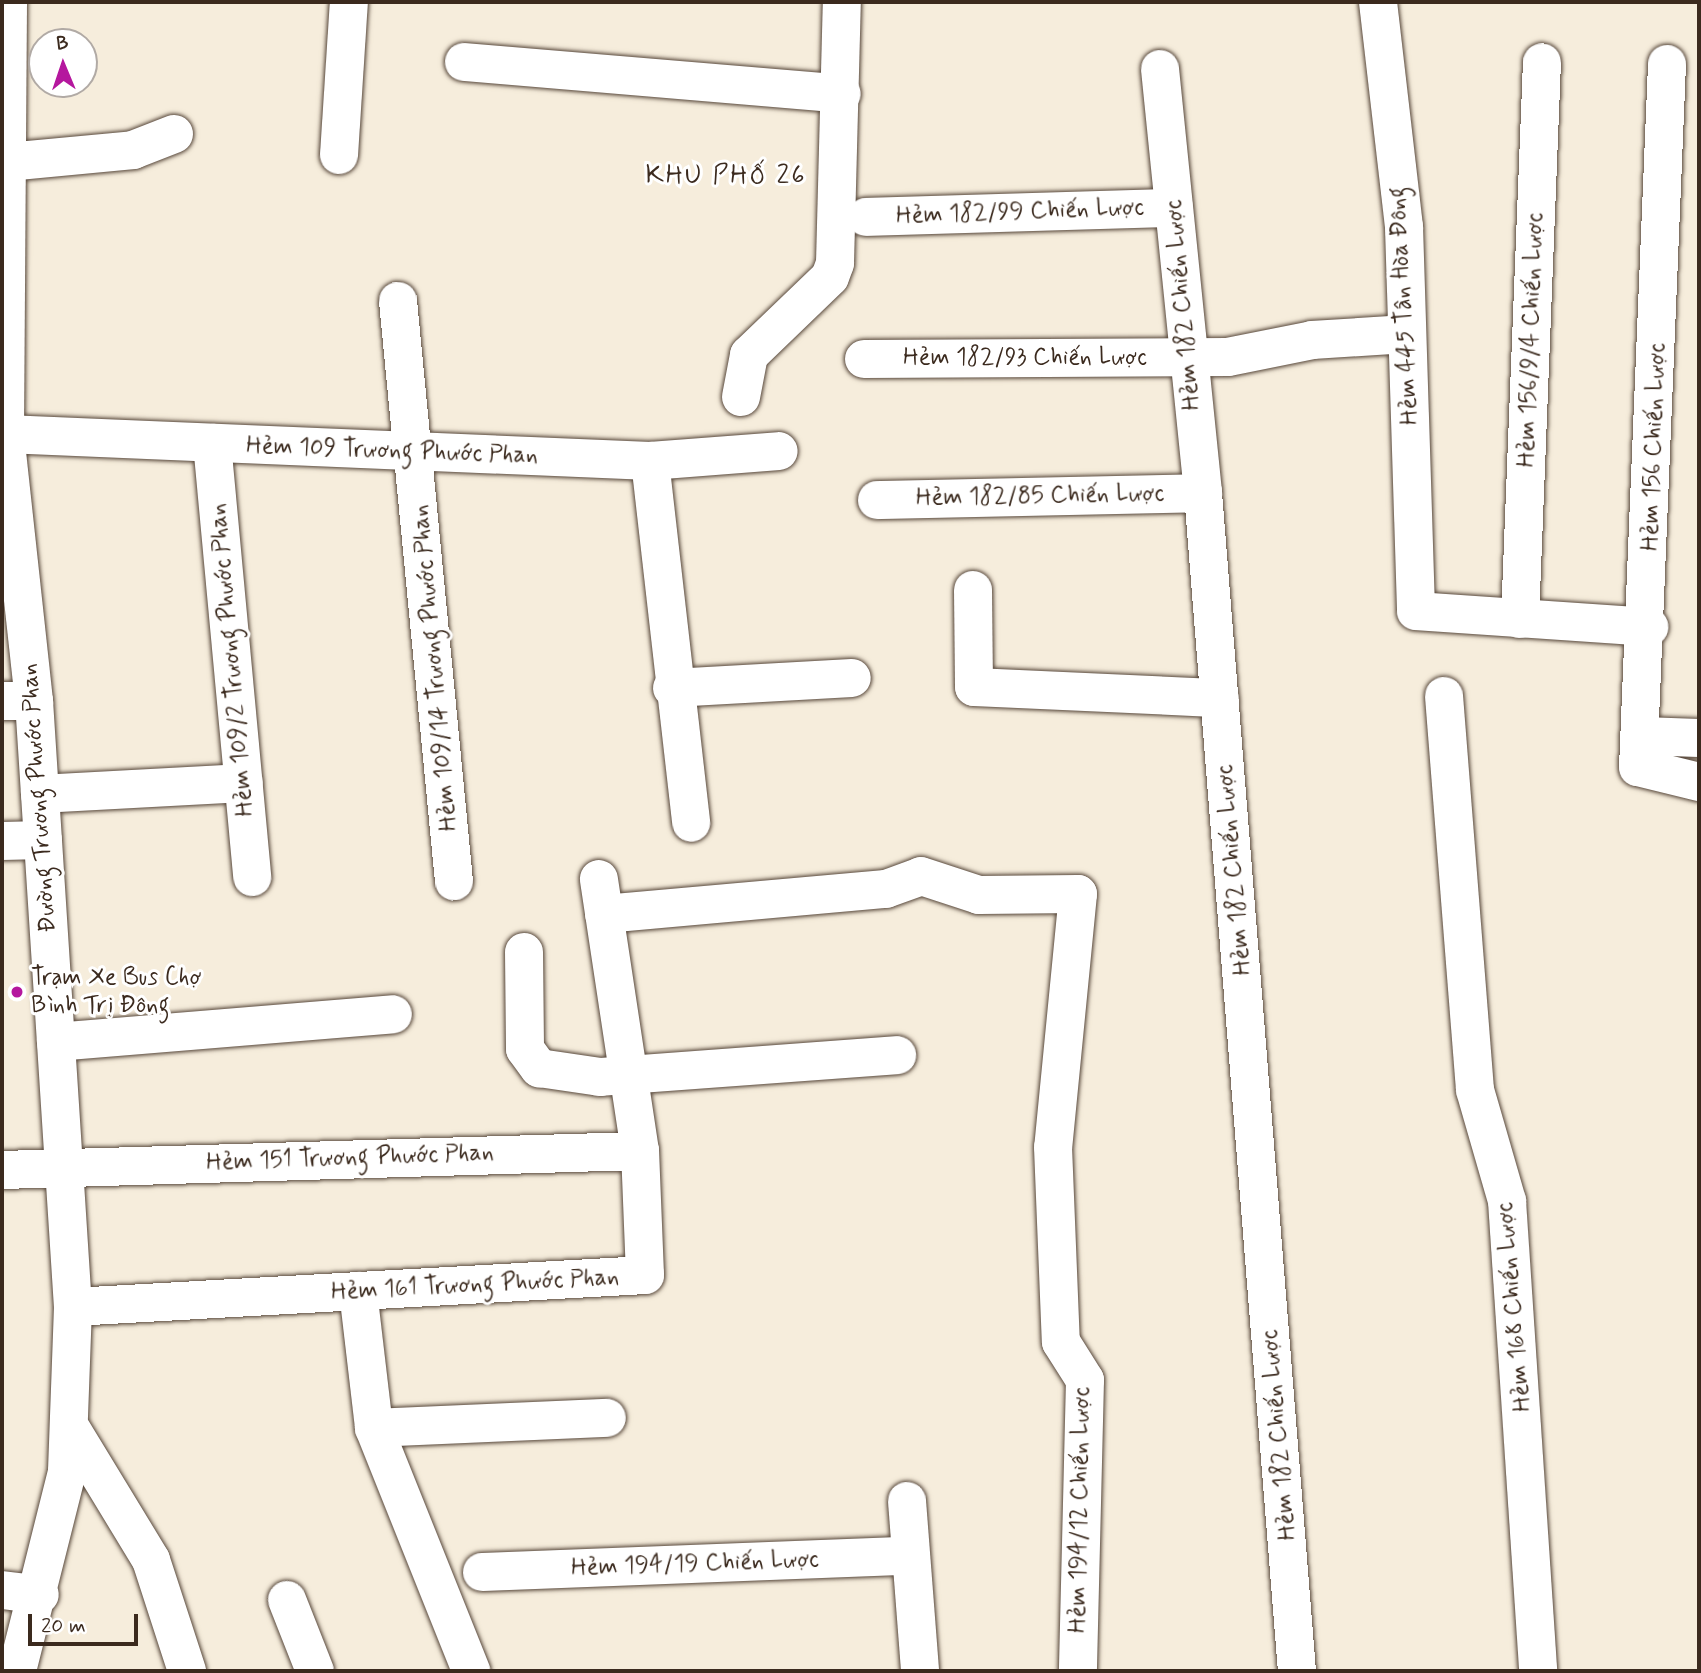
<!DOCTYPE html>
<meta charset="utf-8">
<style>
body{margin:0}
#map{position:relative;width:1701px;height:1673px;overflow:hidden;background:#f6eddc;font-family:Mynerve,sans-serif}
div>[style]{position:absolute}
.roads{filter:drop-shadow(0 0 2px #57473a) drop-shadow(0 0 2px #57473a)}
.minor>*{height:38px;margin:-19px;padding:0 19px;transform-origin:19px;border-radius:19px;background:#fff}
.dots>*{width:19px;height:19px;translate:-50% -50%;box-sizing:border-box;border:4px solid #fff;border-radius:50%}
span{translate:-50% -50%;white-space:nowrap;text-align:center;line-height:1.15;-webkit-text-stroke:6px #fff;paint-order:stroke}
.street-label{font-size:24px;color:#3b2a1e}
.poi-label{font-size:24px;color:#3b2a1e}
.left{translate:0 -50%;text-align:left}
.neighbourhood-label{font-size:26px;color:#3b2a1e;letter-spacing:2px}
.frame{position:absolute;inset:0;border:4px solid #3b2a1e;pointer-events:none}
.north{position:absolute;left:28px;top:28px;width:70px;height:70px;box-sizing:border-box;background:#fff;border:2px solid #b1aaa5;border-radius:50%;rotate:358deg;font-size:19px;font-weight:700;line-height:28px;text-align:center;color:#3b2a1e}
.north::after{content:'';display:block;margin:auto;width:24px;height:32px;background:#b5179e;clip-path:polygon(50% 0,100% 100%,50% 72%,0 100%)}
.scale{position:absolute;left:28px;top:1614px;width:110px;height:32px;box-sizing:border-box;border:4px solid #3b2a1e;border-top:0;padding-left:9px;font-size:21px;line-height:24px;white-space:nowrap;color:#3b2a1e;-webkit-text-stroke:5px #fff;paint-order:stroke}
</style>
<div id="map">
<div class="roads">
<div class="minor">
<div style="left:8px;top:2px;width:432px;rotate:90.4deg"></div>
<div style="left:5px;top:434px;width:269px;rotate:83.8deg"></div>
<div style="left:34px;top:701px;width:607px;rotate:86.32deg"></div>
<div style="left:73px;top:1307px;width:165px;rotate:92.1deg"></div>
<div style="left:67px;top:1472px;width:205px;rotate:104.1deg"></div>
<div style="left:1378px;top:2px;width:226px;rotate:83.4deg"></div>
<div style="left:1404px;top:227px;width:384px;rotate:88.2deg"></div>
<div style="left:1416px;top:611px;width:234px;rotate:3.9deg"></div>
<div style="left:464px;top:62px;width:379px;rotate:4.8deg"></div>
<div style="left:1667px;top:64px;width:704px;rotate:92.36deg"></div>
<div style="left:1638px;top:767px;width:63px;rotate:13.8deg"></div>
<div style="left:1160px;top:69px;width:426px;rotate:84.2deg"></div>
<div style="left:1203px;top:493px;width:1182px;rotate:85.44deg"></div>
<div style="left:339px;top:155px;width:153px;rotate:-86.3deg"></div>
<div style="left:7px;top:162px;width:127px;rotate:-5.4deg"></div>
<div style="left:133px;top:150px;width:44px;rotate:-21.3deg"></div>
<div style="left:866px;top:217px;width:308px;rotate:-1.7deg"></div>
<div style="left:398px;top:301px;width:583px;rotate:84.49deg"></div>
<div style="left:864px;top:359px;width:364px;rotate:-0.3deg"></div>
<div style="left:1228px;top:357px;width:86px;rotate:-11.4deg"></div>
<div style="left:1312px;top:340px;width:95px;rotate:-3.6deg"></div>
<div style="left:741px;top:397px;width:43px;rotate:-79.2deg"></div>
<div style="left:749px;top:355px;width:112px;rotate:-43.9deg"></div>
<div style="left:830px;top:277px;width:15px;rotate:-70deg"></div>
<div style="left:835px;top:263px;width:261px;rotate:-88.5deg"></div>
<div style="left:5px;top:434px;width:646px;rotate:2.4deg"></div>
<div style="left:650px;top:461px;width:129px;rotate:-4.4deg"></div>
<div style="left:212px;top:443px;width:436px;rotate:84.7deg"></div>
<div style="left:650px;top:461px;width:364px;rotate:83.5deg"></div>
<div style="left:877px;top:500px;width:326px;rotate:-1.2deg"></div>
<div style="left:973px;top:590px;width:97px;rotate:89.4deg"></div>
<div style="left:974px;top:687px;width:246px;rotate:2.6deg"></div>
<div style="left:1520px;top:619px;width:557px;rotate:-87.74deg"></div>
<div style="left:672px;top:688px;width:180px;rotate:-3.2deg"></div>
<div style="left:1444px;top:696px;width:395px;rotate:85.5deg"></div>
<div style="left:1475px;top:1090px;width:116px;rotate:73.9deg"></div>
<div style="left:1507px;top:1201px;width:471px;rotate:86.2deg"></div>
<div style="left:2px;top:701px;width:32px"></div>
<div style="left:1642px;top:736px;width:57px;rotate:2deg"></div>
<div style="left:40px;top:794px;width:204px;rotate:-3.1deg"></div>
<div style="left:2px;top:841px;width:41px;rotate:-1.4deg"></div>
<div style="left:604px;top:914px;width:283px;rotate:-5.1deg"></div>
<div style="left:886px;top:889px;width:37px;rotate:-20deg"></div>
<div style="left:921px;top:876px;width:61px;rotate:18.1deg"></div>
<div style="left:979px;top:895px;width:99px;rotate:-0.6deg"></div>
<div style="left:1078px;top:894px;width:254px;rotate:95.6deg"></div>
<div style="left:1053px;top:1147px;width:195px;rotate:87.7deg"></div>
<div style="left:1061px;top:1342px;width:45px;rotate:57.7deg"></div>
<div style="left:1085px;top:1380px;width:291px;rotate:91.4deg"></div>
<div style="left:524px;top:952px;width:97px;rotate:89.4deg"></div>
<div style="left:525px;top:1049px;width:24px;rotate:54deg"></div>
<div style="left:539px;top:1068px;width:62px;rotate:8.4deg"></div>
<div style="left:600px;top:1077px;width:298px;rotate:-4.2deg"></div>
<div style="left:56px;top:1042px;width:338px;rotate:-4.7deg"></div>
<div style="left:2px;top:1170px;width:638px;rotate:-1.71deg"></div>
<div style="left:358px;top:1291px;width:138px;rotate:83.3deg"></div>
<div style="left:374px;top:1428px;width:262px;rotate:68.2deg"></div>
<div style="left:73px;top:1307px;width:573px;rotate:-3.2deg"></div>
<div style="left:645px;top:1275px;width:124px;rotate:-92.3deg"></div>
<div style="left:640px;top:1151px;width:275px;rotate:-98.6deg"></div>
<div style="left:374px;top:1428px;width:233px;rotate:-2.5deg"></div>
<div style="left:72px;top:1430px;width:152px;rotate:58.7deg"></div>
<div style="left:151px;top:1560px;width:117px;rotate:72deg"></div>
<div style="left:907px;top:1501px;width:170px;rotate:85.6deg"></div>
<div style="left:482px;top:1572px;width:425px;rotate:-2.2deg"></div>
<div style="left:2px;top:1590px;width:38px;rotate:7deg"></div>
<div style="left:287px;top:1600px;width:76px;rotate:68.5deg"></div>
</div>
</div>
<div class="dots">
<div style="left:17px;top:992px;background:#b5179e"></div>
</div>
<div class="street-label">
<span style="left:1020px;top:212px;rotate:-2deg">Hẻm 182/99 Chiến Lược</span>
<span style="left:1183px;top:305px;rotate:-95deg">Hẻm 182 Chiến Lược</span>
<span style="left:1404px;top:306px;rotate:-93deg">Hẻm 445 Tân Hòa Đông</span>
<span style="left:1531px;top:340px;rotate:-88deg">Hẻm 156/9/4 Chiến Lược</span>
<span style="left:1025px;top:358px">Hẻm 182/93 Chiến Lược</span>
<span style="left:1654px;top:447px;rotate:-88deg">Hẻm 156 Chiến Lược</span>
<span style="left:392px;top:451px;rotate:2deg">Hẻm 109 Trương Phước Phan</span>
<span style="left:1040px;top:496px;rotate:-1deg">Hẻm 182/85 Chiến Lược</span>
<span style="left:232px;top:660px;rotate:-95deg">Hẻm 109/2 Trương Phước Phan</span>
<span style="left:435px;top:668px;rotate:-95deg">Hẻm 109/14 Trương Phước Phan</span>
<span style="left:39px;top:798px;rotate:-94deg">Đường Trương Phước Phan</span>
<span style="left:1234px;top:870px;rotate:-95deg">Hẻm 182 Chiến Lược</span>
<span style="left:350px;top:1158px;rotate:-2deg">Hẻm 151 Trương Phước Phan</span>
<span style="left:475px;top:1285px;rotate:-3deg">Hẻm 161 Trương Phước Phan</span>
<span style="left:1514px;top:1307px;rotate:-95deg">Hẻm 168 Chiến Lược</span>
<span style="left:1279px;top:1435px;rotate:-95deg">Hẻm 182 Chiến Lược</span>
<span style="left:1080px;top:1510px;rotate:-89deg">Hẻm 194/12 Chiến Lược</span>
<span style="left:695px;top:1564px;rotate:-2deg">Hẻm 194/19 Chiến Lược</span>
</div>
<div class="poi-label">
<span class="left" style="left:31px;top:992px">Trạm Xe Bus Chợ<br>Bình Trị Đông</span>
</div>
<div class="neighbourhood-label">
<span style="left:726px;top:177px">KHU PHỐ 26</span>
</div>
<div class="frame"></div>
<div class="north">B</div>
<div class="scale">20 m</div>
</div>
